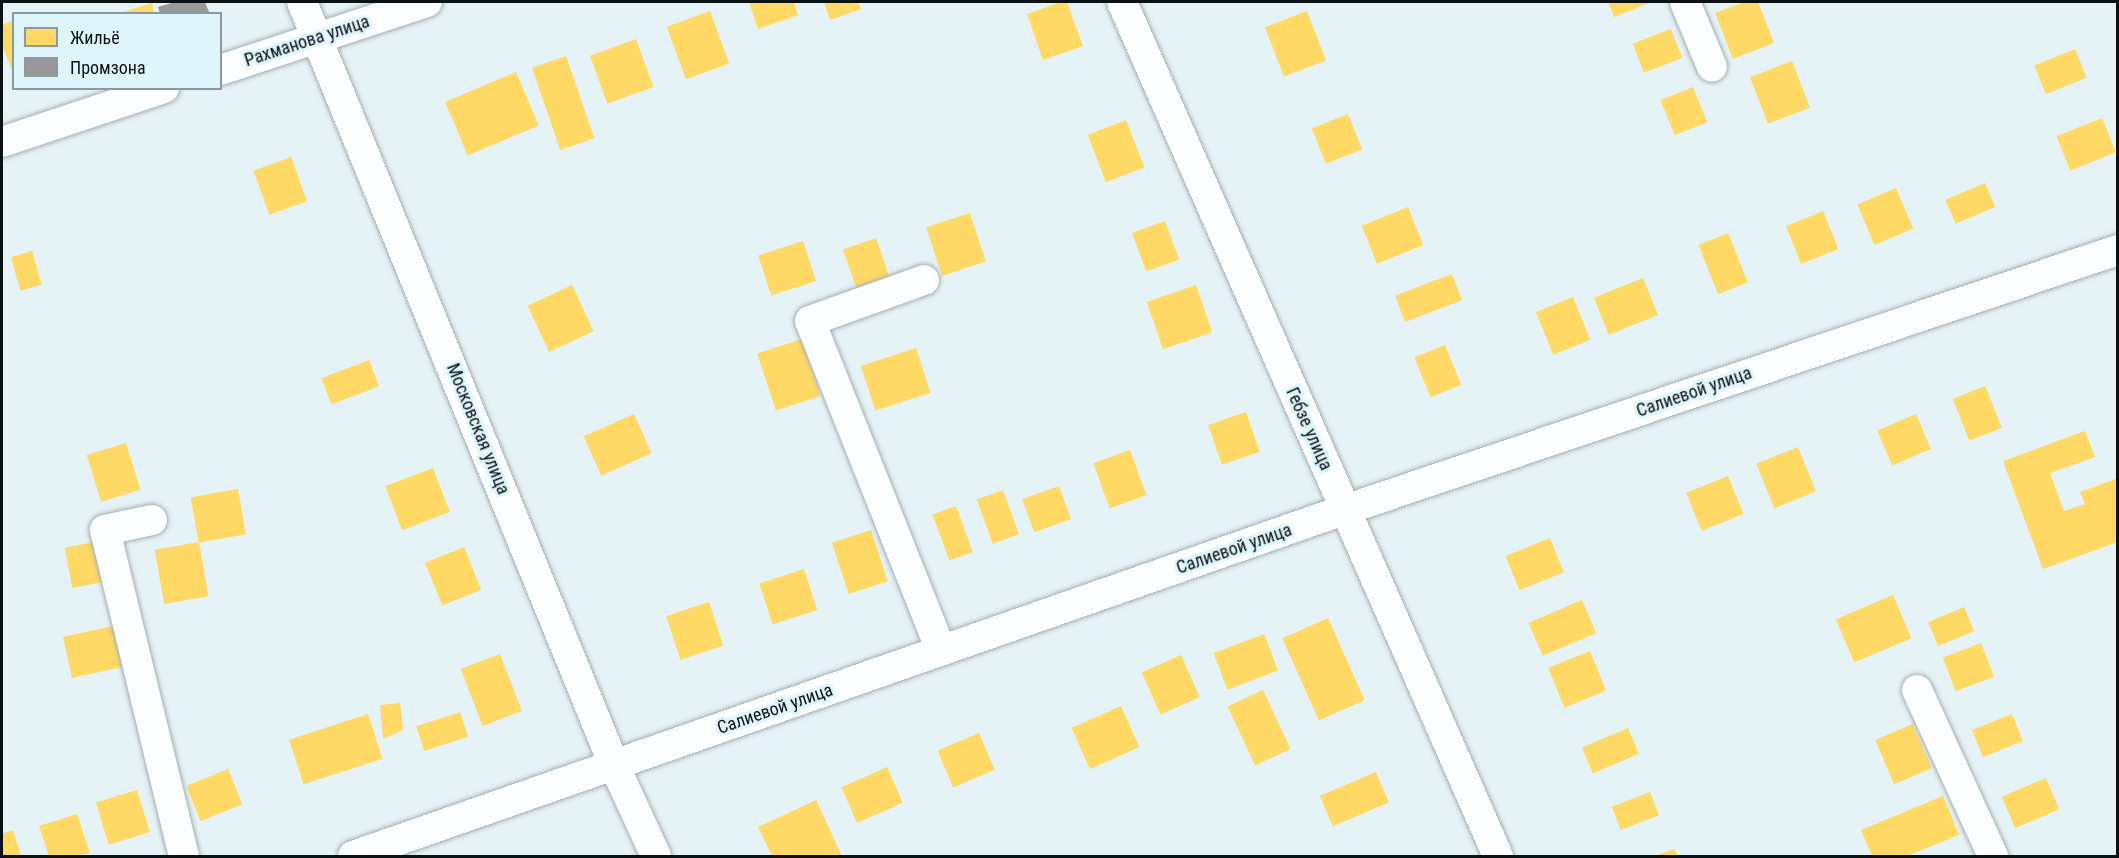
<!DOCTYPE html>
<meta charset="utf-8">
<style>
body{margin:0}
#map{position:relative;width:2119px;height:858px;overflow:hidden;background:#e5f2f6;font-family:"Roboto Condensed",sans-serif}
div>[style]{position:absolute}
.homes>*{inset:0;background:#ffd966;transform-origin:0 0}
.industry>*{inset:0;background:#999}
.roads{filter:drop-shadow(0 0 2px #a5afb2) drop-shadow(0 0 2px #a5afb2)}
.minor>*{height:30px;margin:-15px;padding:0 15px;transform-origin:15px;border-radius:15px;background:#fbfdfe}
span{translate:-50% -50%;white-space:nowrap;text-align:center;line-height:1.15;-webkit-text-stroke:6px #dff5fc;paint-order:stroke}
.street-label{font-size:18px;color:#0a1214}
.frame{position:absolute;inset:0;border:3px solid #0a1214;pointer-events:none}
.legend{position:absolute;left:12px;top:12px;width:210px;height:78px;box-sizing:border-box;background:#dff5fc;border:2px solid #8a9a9f;margin:0;padding:8px 10px;list-style:none;font-size:18px;color:#0a1214}
.legend li{display:flex;align-items:center;gap:12px;height:30px}
.legend b{width:30px;border:2px solid #8a9a9f}
</style>
<div id="map">
<div class="homes">
<div style="clip-path:polygon(176px 2px,199px 2px,179px 9px)"></div>
<div style="clip-path:polygon(749px 2px,794px 2px,798px 15px,758px 29px)"></div>
<div style="clip-path:polygon(824px 2px,859px 2px,861px 9px,830px 20px)"></div>
<div style="clip-path:polygon(1061px 2px,1067px 2px,1083px 46px,1043px 60px,1027px 14px)"></div>
<div style="clip-path:polygon(1608px 2px,1652px 2px,1614px 17px)"></div>
<div style="clip-path:polygon(1744px 2px,1758px 2px,1774px 43px,1733px 59px,1715px 13px)"></div>
<div style="clip-path:polygon(152px 3px,154px 14px,120px 14px,120px 13px)"></div>
<div style="left:710px;top:11px;width:56px;height:46px;rotate:70deg"></div>
<div style="left:1307px;top:11px;width:53px;height:45px;rotate:69deg"></div>
<div style="clip-path:polygon(14px 20px,14px 70px,12px 70px,2px 45px,2px 25px)"></div>
<div style="left:1671px;top:29px;width:31px;height:41px;rotate:69deg"></div>
<div style="left:636px;top:39px;width:51px;height:49px;rotate:70deg"></div>
<div style="left:2075px;top:49px;width:31px;height:44px;rotate:68deg"></div>
<div style="left:566px;top:56px;width:87px;height:36px;rotate:71deg"></div>
<div style="left:1792px;top:61px;width:50px;height:45px;rotate:69deg"></div>
<div style="left:516px;top:72px;width:58px;height:77px;rotate:67deg"></div>
<div style="left:1693px;top:87px;width:38px;height:35px;rotate:68deg"></div>
<div style="left:1348px;top:114px;width:38px;height:39px;rotate:68deg"></div>
<div style="left:2102px;top:118px;width:37px;height:49px;rotate:68deg"></div>
<div style="left:1126px;top:120px;width:51px;height:41px;rotate:69deg"></div>
<div style="left:291px;top:157px;width:47px;height:40px;rotate:70deg"></div>
<div style="left:1985px;top:183px;width:26px;height:43px;rotate:67deg"></div>
<div style="left:1896px;top:188px;width:44px;height:42px;rotate:67deg"></div>
<div style="left:1408px;top:207px;width:41px;height:50px;rotate:68deg"></div>
<div style="left:1823px;top:211px;width:41px;height:40px;rotate:68deg"></div>
<div style="left:970px;top:213px;width:51px;height:46px;rotate:72deg"></div>
<div style="left:1165px;top:221px;width:41px;height:35px;rotate:70deg"></div>
<div style="left:1728px;top:233px;width:53px;height:32px;rotate:68deg"></div>
<div style="left:876px;top:238px;width:43px;height:35px;rotate:71deg"></div>
<div style="left:803px;top:241px;width:42px;height:47px;rotate:72deg"></div>
<div style="left:32px;top:251px;width:35px;height:22px;rotate:74deg"></div>
<div style="left:1452px;top:274px;width:28px;height:61px;rotate:69deg"></div>
<div style="left:1643px;top:278px;width:40px;height:53px;rotate:68deg"></div>
<div style="left:572px;top:285px;width:51px;height:49px;rotate:65deg"></div>
<div style="left:1196px;top:285px;width:50px;height:52px;rotate:71deg"></div>
<div style="left:1573px;top:297px;width:46px;height:40px;rotate:68deg"></div>
<div style="left:802px;top:339px;width:60px;height:47px;rotate:72deg"></div>
<div style="left:1445px;top:345px;width:43px;height:33px;rotate:68deg"></div>
<div style="left:916px;top:348px;width:47px;height:58px;rotate:72deg"></div>
<div style="left:369px;top:360px;width:28px;height:51px;rotate:69deg"></div>
<div style="left:1985px;top:386px;width:45px;height:35px;rotate:68deg"></div>
<div style="left:1246px;top:412px;width:42px;height:40px;rotate:71deg"></div>
<div style="left:634px;top:414px;width:43px;height:55px;rotate:66deg"></div>
<div style="left:1916px;top:414px;width:38px;height:42px;rotate:67deg"></div>
<div style="clip-path:polygon(2085px 431px,2095px 457px,2050px 473px,2064px 511px,2085px 504px,2080px 492px,2118px 478px,2118px 542px,2043px 569px,2003px 461px)"></div>
<div style="left:126px;top:443px;width:49px;height:41px;rotate:73deg"></div>
<div style="left:1798px;top:447px;width:48px;height:45px;rotate:68deg"></div>
<div style="left:1130px;top:450px;width:48px;height:39px;rotate:70deg"></div>
<div style="left:433px;top:468px;width:47px;height:51px;rotate:69deg"></div>
<div style="left:1728px;top:476px;width:41px;height:45px;rotate:68deg"></div>
<div style="left:1059px;top:486px;width:35px;height:39px;rotate:70deg"></div>
<div style="left:238px;top:489px;width:46px;height:48px;rotate:80deg"></div>
<div style="left:1003px;top:490px;width:47px;height:28px;rotate:70deg"></div>
<div style="left:956px;top:506px;width:49px;height:25px;rotate:70deg"></div>
<div style="left:871px;top:530px;width:54px;height:41px;rotate:72deg"></div>
<div style="left:1550px;top:538px;width:37px;height:48px;rotate:68deg"></div>
<div style="left:94px;top:542px;width:41px;height:30px;rotate:79deg"></div>
<div style="left:199px;top:542px;width:55px;height:45px;rotate:80deg"></div>
<div style="left:464px;top:547px;width:46px;height:42px;rotate:68deg"></div>
<div style="left:804px;top:569px;width:43px;height:47px;rotate:72deg"></div>
<div style="left:1893px;top:595px;width:47px;height:62px;rotate:67deg"></div>
<div style="left:1582px;top:600px;width:36px;height:58px;rotate:67deg"></div>
<div style="left:709px;top:602px;width:46px;height:45px;rotate:72deg"></div>
<div style="left:1964px;top:607px;width:26px;height:39px;rotate:67deg"></div>
<div style="left:1328px;top:618px;width:90px;height:50px;rotate:66deg"></div>
<div style="left:114px;top:626px;width:42px;height:52px;rotate:78deg"></div>
<div style="left:1264px;top:634px;width:39px;height:54px;rotate:69deg"></div>
<div style="left:1981px;top:643px;width:36px;height:41px;rotate:69deg"></div>
<div style="left:1590px;top:651px;width:43px;height:45px;rotate:68deg"></div>
<div style="left:500px;top:654px;width:61px;height:42px;rotate:69deg"></div>
<div style="left:1181px;top:655px;width:46px;height:43px;rotate:66deg"></div>
<div style="left:1263px;top:690px;width:65px;height:39px;rotate:65deg"></div>
<div style="clip-path:polygon(400px 703px,403px 730px,383px 739px,380px 705px)"></div>
<div style="left:1121px;top:706px;width:45px;height:54px;rotate:66deg"></div>
<div style="left:460px;top:712px;width:26px;height:46px;rotate:72deg"></div>
<div style="left:368px;top:714px;width:47px;height:83px;rotate:72deg"></div>
<div style="left:2012px;top:714px;width:29px;height:43px;rotate:68deg"></div>
<div style="left:1913px;top:724px;width:48px;height:41px;rotate:67deg"></div>
<div style="left:1628px;top:728px;width:28px;height:50px;rotate:67deg"></div>
<div style="left:979px;top:733px;width:40px;height:45px;rotate:67deg"></div>
<div style="left:887px;top:767px;width:39px;height:50px;rotate:66deg"></div>
<div style="left:228px;top:769px;width:38px;height:45px;rotate:68deg"></div>
<div style="left:1376px;top:772px;width:33px;height:61px;rotate:67deg"></div>
<div style="left:2046px;top:778px;width:34px;height:48px;rotate:67deg"></div>
<div style="left:137px;top:790px;width:44px;height:43px;rotate:73deg"></div>
<div style="left:1650px;top:792px;width:25px;height:41px;rotate:69deg"></div>
<div style="clip-path:polygon(1943px 796px,1959px 835px,1907px 856px,1872px 856px,1861px 830px)"></div>
<div style="clip-path:polygon(816px 800px,842px 856px,772px 856px,758px 827px)"></div>
<div style="clip-path:polygon(77px 814px,90px 853px,78px 856px,49px 856px,39px 826px)"></div>
<div style="clip-path:polygon(13px 830px,21px 856px,2px 856px,2px 834px)"></div>
<div style="clip-path:polygon(1674px 849px,1678px 856px,1655px 856px)"></div>
</div>
<div class="industry">
<div style="clip-path:polygon(175px 2px,205px 2px,209px 12px,160px 14px,158px 7px)"></div>
</div>
<div class="roads">
<div class="minor">
<div style="left:302px;top:2px;width:824px;rotate:67.76deg"></div>
<div style="left:614px;top:765px;width:100px;rotate:65.2deg"></div>
<div style="left:1122px;top:2px;width:933px;rotate:66.24deg"></div>
<div style="left:1685px;top:2px;width:70px;rotate:67.4deg"></div>
<div style="left:220px;top:70px;width:218px;rotate:-18.2deg"></div>
<div style="left:2px;top:142px;width:171px;rotate:-18.4deg"></div>
<div style="left:924px;top:280px;width:121px;rotate:160.2deg"></div>
<div style="left:810px;top:321px;width:355px;rotate:68.3deg"></div>
<div style="left:152px;top:520px;width:48px;rotate:168deg"></div>
<div style="left:105px;top:530px;width:335px;rotate:76.4deg"></div>
<div style="left:1917px;top:690px;width:183px;rotate:65.4deg"></div>
<div style="left:353px;top:856px;width:1050px;rotate:-19.25deg"></div>
<div style="left:1344px;top:510px;width:817px;rotate:-18.57deg"></div>
</div>
</div>
<div class="street-label">
<span style="left:307px;top:41px;rotate:-18deg">Рахманова улица</span>
<span style="left:1694px;top:392px;rotate:-19deg">Салиевой улица</span>
<span style="left:478px;top:429px;rotate:68deg">Московская улица</span>
<span style="left:1309px;top:429px;rotate:66deg">Гебзе улица</span>
<span style="left:1234px;top:549px;rotate:-19deg">Салиевой улица</span>
<span style="left:775px;top:709px;rotate:-19deg">Салиевой улица</span>
</div>
<div class="frame"></div>
<ul class="legend">
<li><b style="height:16px;background:#ffd966"></b>Жильё</li>
<li><b style="height:16px;background:#999"></b>Промзона</li>
</ul>
</div>
